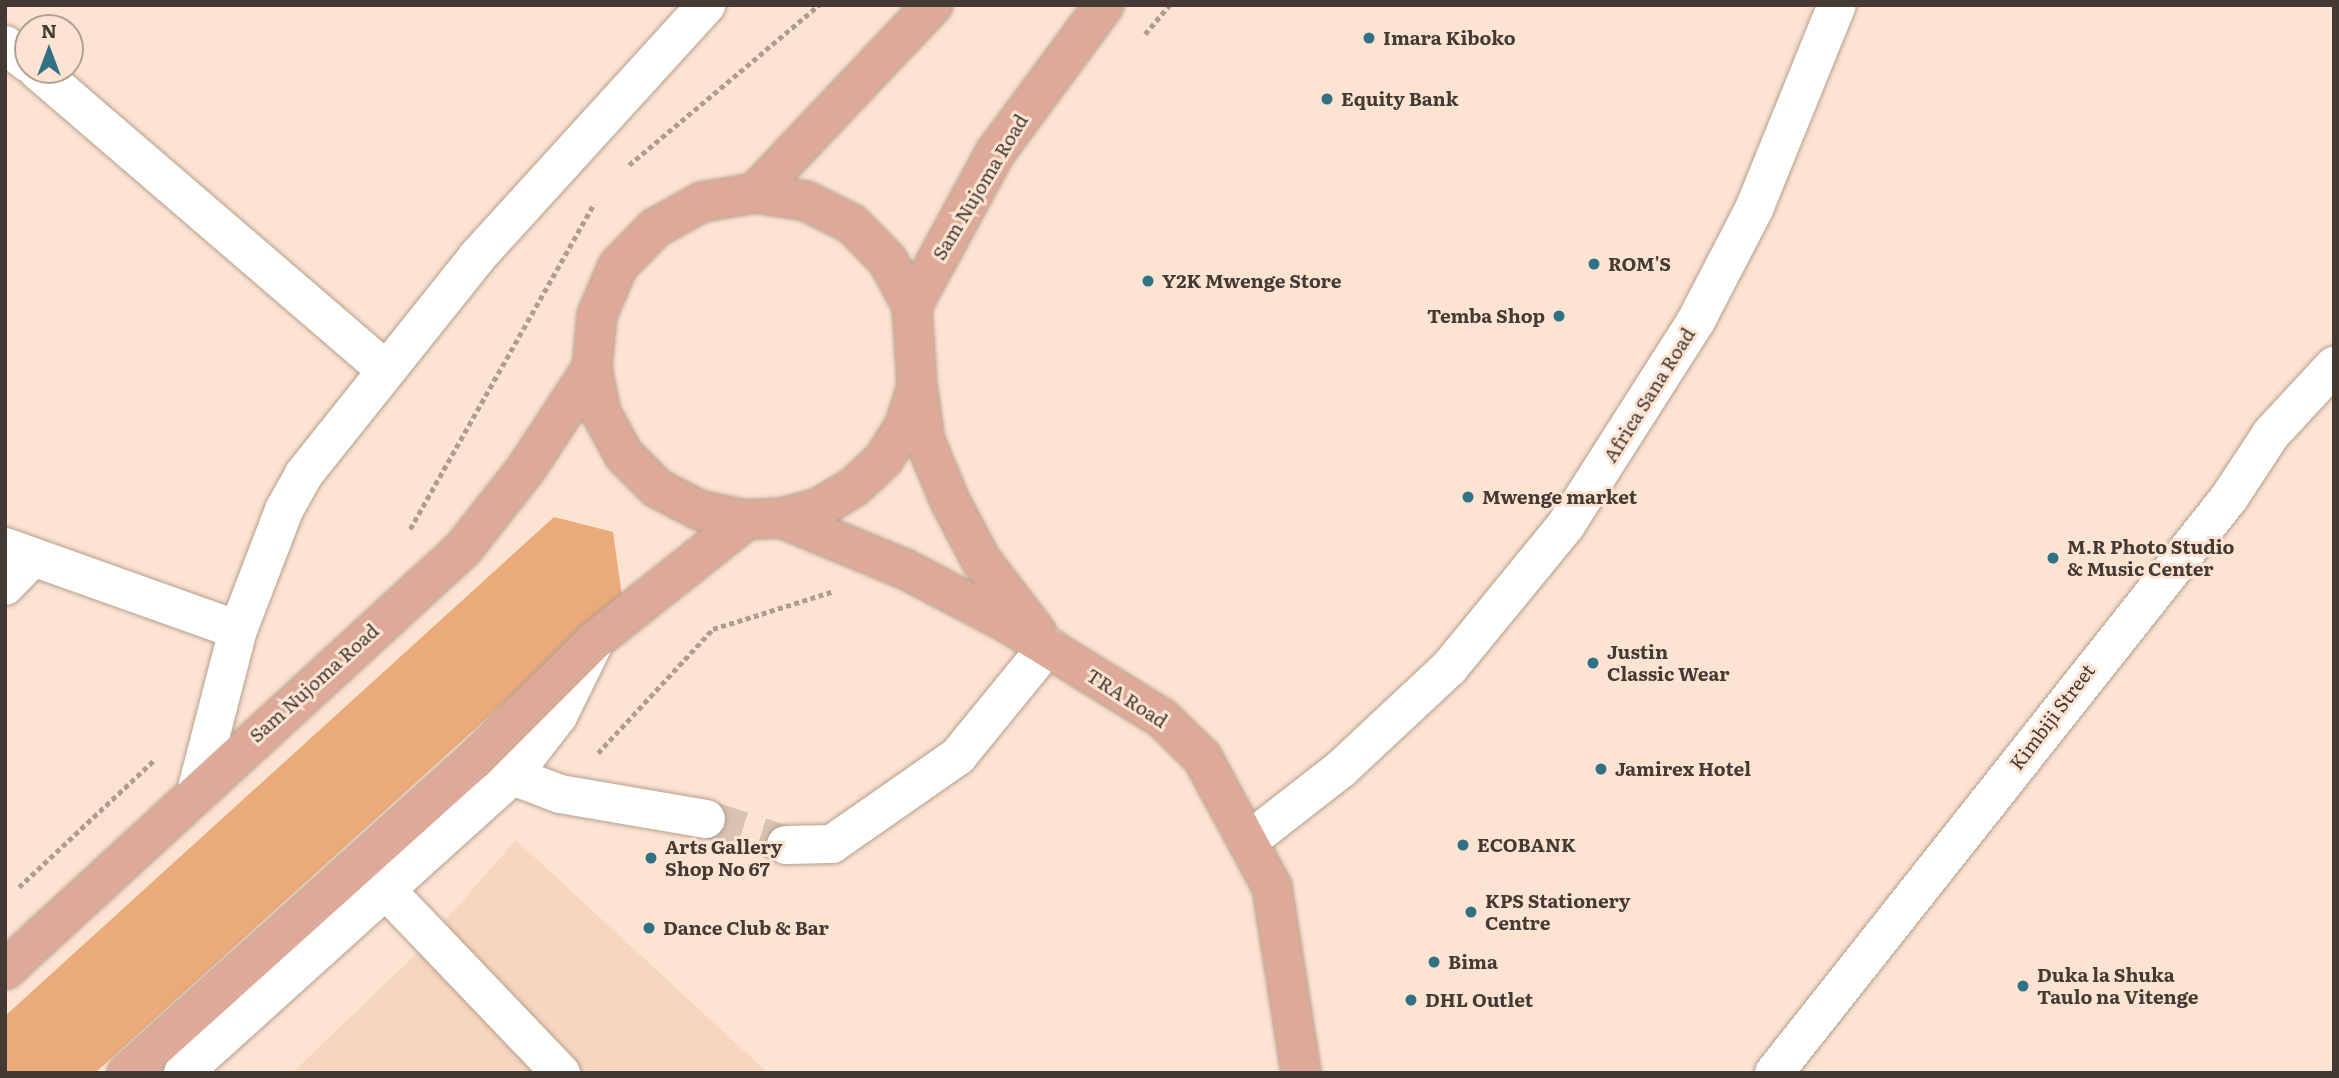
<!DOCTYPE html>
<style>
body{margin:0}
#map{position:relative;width:2339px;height:1078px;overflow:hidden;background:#fde4d2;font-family:Literata,serif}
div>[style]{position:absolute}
.built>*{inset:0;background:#f6d6bf}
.green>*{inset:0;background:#ebaa7a}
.minor-tunnel>*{height:38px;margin-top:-19px;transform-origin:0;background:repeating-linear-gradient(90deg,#d8c2b2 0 38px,transparent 0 57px)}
.path>*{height:4.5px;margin-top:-2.25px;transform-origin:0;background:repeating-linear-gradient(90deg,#b09d90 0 5px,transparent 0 8.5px)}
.roads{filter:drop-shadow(0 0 2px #b59e8d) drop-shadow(0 0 2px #b59e8d)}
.minor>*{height:38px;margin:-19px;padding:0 19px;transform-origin:19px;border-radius:19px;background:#fff}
.major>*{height:38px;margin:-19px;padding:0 19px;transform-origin:19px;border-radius:19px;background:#da9}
.dots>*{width:19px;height:19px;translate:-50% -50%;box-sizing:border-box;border:4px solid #fde4d2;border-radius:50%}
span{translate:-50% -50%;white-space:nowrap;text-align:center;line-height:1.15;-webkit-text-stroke:6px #fde4d2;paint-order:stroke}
.poi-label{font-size:19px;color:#443a33;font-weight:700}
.left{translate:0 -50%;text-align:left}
.right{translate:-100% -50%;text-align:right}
.street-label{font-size:19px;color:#443a33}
.frame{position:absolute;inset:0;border:7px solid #443a33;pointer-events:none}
.north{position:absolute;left:14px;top:14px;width:70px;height:70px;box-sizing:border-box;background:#fde4d2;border:2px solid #b3a092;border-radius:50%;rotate:0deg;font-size:19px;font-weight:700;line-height:28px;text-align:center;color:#443a33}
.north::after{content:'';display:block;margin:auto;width:24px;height:32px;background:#317185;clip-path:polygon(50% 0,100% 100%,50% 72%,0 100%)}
</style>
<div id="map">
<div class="built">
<div style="clip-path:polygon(516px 840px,768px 1073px,292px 1073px,415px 955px)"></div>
</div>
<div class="green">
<div style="clip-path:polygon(554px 517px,613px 532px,622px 596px,95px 1073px,5px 1073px,5px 1016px)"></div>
</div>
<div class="minor-tunnel">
<div style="left:706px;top:819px;width:84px;rotate:18deg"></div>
</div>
<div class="path">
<div style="left:1145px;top:34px;width:38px;rotate:-50deg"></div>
<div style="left:629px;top:165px;width:248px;rotate:-40.1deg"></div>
<div style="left:410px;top:529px;width:372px;rotate:-60.5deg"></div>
<div style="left:598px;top:753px;width:169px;rotate:-47.2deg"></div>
<div style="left:713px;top:629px;width:124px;rotate:-17.4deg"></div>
<div style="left:19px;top:887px;width:184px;rotate:-43.2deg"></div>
</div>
<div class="roads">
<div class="minor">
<div style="left:5px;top:45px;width:29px;rotate:38deg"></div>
<div style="left:37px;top:70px;width:457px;rotate:40.7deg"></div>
<div style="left:5px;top:547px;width:247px;rotate:19.6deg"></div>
<div style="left:5px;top:586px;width:40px;rotate:-46deg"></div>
<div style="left:489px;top:767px;width:76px;rotate:20.8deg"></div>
<div style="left:560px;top:794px;width:148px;rotate:9.7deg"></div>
<div style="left:196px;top:792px;width:167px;rotate:-75.5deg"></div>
<div style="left:238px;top:630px;width:129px;rotate:-69deg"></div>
<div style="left:284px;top:510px;width:41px;rotate:-60.9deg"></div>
<div style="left:304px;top:474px;width:278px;rotate:-51.4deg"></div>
<div style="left:477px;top:257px;width:341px;rotate:-47.7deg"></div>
<div style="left:1251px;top:839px;width:114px;rotate:-37.9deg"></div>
<div style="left:1341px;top:769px;width:148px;rotate:-43.1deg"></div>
<div style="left:1449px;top:668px;width:185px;rotate:-50.7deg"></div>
<div style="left:1566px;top:525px;width:242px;rotate:-57.5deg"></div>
<div style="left:1696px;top:321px;width:126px;rotate:-62.6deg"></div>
<div style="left:1754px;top:209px;width:220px;rotate:-67.9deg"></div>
<div style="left:786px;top:845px;width:46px;rotate:-1.2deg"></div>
<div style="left:832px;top:844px;width:154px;rotate:-34.9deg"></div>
<div style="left:958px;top:756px;width:141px;rotate:-50.8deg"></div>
<div style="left:385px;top:889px;width:255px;rotate:46.3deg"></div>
<div style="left:183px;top:1073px;width:442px;rotate:-42.1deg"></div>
<div style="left:511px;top:777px;width:77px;rotate:-52.4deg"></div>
<div style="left:558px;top:716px;width:79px;rotate:-63.8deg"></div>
<div style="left:1774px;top:1073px;width:733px;rotate:-51.65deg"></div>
<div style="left:2229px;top:498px;width:77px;rotate:-56.7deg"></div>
<div style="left:2271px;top:434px;width:93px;rotate:-47.2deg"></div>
</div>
<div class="major">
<div style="left:755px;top:193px;width:259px;rotate:-46.6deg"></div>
<div style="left:912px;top:306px;width:174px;rotate:-61.5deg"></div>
<div style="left:995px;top:153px;width:184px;rotate:-53.6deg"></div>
<div style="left:918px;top:392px;width:49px;rotate:81.9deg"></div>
<div style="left:925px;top:441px;width:65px;rotate:67.4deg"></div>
<div style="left:950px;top:501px;width:67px;rotate:62.3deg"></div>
<div style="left:981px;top:560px;width:91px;rotate:52.6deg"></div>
<div style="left:781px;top:518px;width:134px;rotate:22.4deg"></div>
<div style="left:905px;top:569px;width:116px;rotate:27.7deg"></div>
<div style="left:1008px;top:623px;width:181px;rotate:31.7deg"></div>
<div style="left:1162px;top:718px;width:56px;rotate:44.3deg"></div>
<div style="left:1202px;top:757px;width:148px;rotate:61.7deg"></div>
<div style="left:1272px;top:887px;width:188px;rotate:81.1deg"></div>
<div style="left:5px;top:970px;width:622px;rotate:-42.59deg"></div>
<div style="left:463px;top:549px;width:102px;rotate:-51.8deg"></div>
<div style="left:526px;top:469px;width:121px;rotate:-56.8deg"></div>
<div style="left:592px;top:368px;width:53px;rotate:-84.6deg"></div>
<div style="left:597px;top:315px;width:53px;rotate:-66.8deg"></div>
<div style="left:618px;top:266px;width:53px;rotate:-45.8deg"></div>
<div style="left:655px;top:228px;width:54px;rotate:-29deg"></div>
<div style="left:702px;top:202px;width:54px;rotate:-9.6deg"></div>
<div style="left:755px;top:193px;width:52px;rotate:8.9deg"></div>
<div style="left:806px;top:201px;width:51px;rotate:26.6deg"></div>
<div style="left:852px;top:224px;width:52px;rotate:45.8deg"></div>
<div style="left:888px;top:261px;width:51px;rotate:61.9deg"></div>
<div style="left:912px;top:306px;width:80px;rotate:86.4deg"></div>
<div style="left:917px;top:386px;width:41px;rotate:107.1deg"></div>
<div style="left:905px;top:425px;width:40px;rotate:122deg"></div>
<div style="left:884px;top:459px;width:41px;rotate:137deg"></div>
<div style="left:854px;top:487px;width:41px;rotate:149deg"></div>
<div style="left:819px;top:508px;width:39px;rotate:165deg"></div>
<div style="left:781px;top:518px;width:35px;rotate:177deg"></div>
<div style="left:746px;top:520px;width:48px;rotate:-168deg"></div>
<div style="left:699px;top:510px;width:47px;rotate:-152.4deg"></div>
<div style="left:657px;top:488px;width:47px;rotate:-135deg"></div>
<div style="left:624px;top:455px;width:48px;rotate:-118.7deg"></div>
<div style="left:601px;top:413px;width:46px;rotate:-101.3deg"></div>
<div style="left:127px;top:1073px;width:467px;rotate:-42deg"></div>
<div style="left:474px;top:761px;width:171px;rotate:-45deg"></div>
<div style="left:595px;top:640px;width:193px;rotate:-38.5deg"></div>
</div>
</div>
<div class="dots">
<div style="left:1369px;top:38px;background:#317185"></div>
<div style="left:1327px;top:99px;background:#317185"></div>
<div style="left:1594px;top:264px;background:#317185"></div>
<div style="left:1148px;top:281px;background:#317185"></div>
<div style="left:1559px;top:316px;background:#317185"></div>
<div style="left:1468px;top:497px;background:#317185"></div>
<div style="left:2053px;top:558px;background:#317185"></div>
<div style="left:1593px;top:663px;background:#317185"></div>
<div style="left:1601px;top:769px;background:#317185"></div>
<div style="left:1463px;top:845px;background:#317185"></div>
<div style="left:651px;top:858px;background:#317185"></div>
<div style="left:1471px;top:912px;background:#317185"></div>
<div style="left:649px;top:928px;background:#317185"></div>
<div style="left:1434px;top:962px;background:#317185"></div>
<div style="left:2023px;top:986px;background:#317185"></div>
<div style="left:1411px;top:1000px;background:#317185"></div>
</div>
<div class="poi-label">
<span class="left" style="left:1383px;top:38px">Imara Kiboko</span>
<span class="left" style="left:1341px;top:99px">Equity Bank</span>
<span class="left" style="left:1608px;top:264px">ROM'S</span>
<span class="left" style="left:1162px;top:281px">Y2K Mwenge Store</span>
<span class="right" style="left:1545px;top:316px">Temba Shop</span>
<span class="left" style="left:1482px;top:497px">Mwenge market</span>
<span class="left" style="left:2067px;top:558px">M.R Photo Studio<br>&amp; Music Center</span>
<span class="left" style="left:1607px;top:663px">Justin<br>Classic Wear</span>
<span class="left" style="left:1615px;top:769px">Jamirex Hotel</span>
<span class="left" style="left:1477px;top:845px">ECOBANK</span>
<span class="left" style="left:665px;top:858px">Arts Gallery<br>Shop No 67</span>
<span class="left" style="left:1485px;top:912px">KPS Stationery<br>Centre</span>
<span class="left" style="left:663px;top:928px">Dance Club &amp; Bar</span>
<span class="left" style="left:1448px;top:962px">Bima</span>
<span class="left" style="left:2037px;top:986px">Duka la Shuka<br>Taulo na Vitenge</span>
<span class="left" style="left:1425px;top:1000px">DHL Outlet</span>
</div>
<div class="street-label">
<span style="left:980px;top:187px;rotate:-59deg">Sam Nujoma Road</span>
<span style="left:1649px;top:395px;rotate:-58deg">Africa Sana Road</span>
<span style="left:314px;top:683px;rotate:-42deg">Sam Nujoma Road</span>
<span style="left:1127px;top:698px;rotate:33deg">TRA Road</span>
<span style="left:2052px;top:717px;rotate:-53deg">Kimbiji Street</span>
</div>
<div class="frame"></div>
<div class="north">N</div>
</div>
